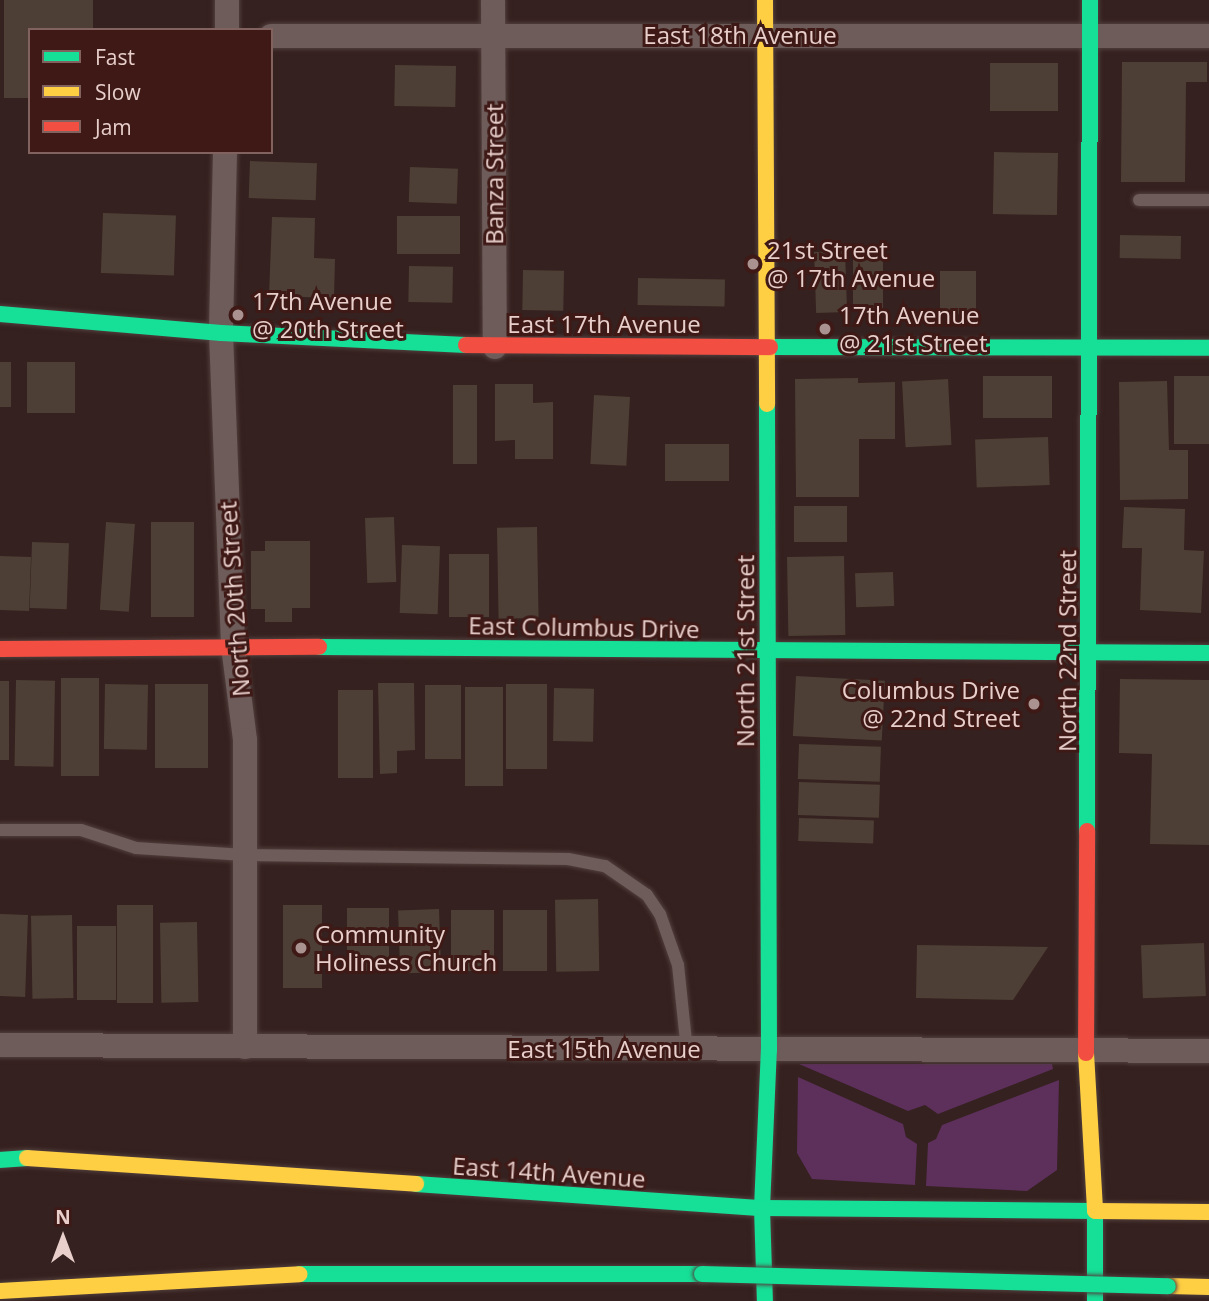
<!DOCTYPE html>
<style>
body{margin:0}
#map{position:relative;width:1209px;height:1301px;overflow:hidden;background:#35211f;font-family:"Open Sans",sans-serif}
div>[style]{position:absolute}
.green>*{inset:0;background:#5d2f5b}
.building>*{inset:0;background:#4d3f35;transform-origin:0 0}
.roads{filter:drop-shadow(0 0 2px #513f3d) drop-shadow(0 0 2px #513f3d)}
.lane>*{height:12px;margin:-6px;padding:0 6px;transform-origin:6px;border-radius:6px;background:#6d5c5a}
.street>*{height:24px;margin:-12px;padding:0 12px;transform-origin:12px;border-radius:12px;background:#6d5c5a}
.fast>*{height:16px;margin:-8px;padding:0 8px;transform-origin:8px;border-radius:8px;background:#16e098}
.slow>*{height:16px;margin:-8px;padding:0 8px;transform-origin:8px;border-radius:8px;background:#ffcf43}
.jam>*{height:16px;margin:-8px;padding:0 8px;transform-origin:8px;border-radius:8px;background:#f24e42}
.bridges{filter:drop-shadow(0 0 2px #513f3d) drop-shadow(0 0 2px #513f3d)}
.fast-bridge>*{height:16px;margin:-8px;padding:0 8px;transform-origin:8px;border-radius:8px;background:#16e098}
.dots>*{width:19px;height:19px;translate:-50% -50%;box-sizing:border-box;border:4px solid #3e1916;border-radius:50%}
span{translate:-50% -50%;white-space:nowrap;text-align:center;line-height:1.15;-webkit-text-stroke:6px #3e1916;paint-order:stroke}
.street-label{font-size:24px;color:#e8cfcb}
.poi-label{font-size:24px;color:#e8cfcb}
.left{translate:0 -50%;text-align:left}
.right{translate:-100% -50%;text-align:right}
.legend{position:absolute;left:28px;top:28px;width:245px;height:126px;box-sizing:border-box;background:#3e1916;border:2px solid #82625e;margin:0;padding:9px 12px;list-style:none;font-size:21px;color:#e8cfcb}
.legend li{display:flex;align-items:center;gap:14px;height:35px}
.legend b{width:35px;border:2px solid #82625e}
.north{position:absolute;left:28px;top:1203px;width:70px;height:70px;-webkit-text-stroke:5px #3e1916;paint-order:stroke;rotate:0deg;font-size:19px;font-weight:700;line-height:28px;text-align:center;color:#e8cfcb}
.north::after{content:'';display:block;margin:auto;width:24px;height:32px;background:#e8cfcb;clip-path:polygon(50% 0,100% 100%,50% 72%,0 100%)}
</style>
<div id="map">
<div class="green">
<div style="clip-path:polygon(799px 1064px,1052px 1064px,1053px 1069px,938px 1114px,925px 1105px,908px 1111px)"></div>
<div style="clip-path:polygon(798px 1077px,903px 1124px,906px 1137px,917px 1144px,915px 1185px,812px 1179px,797px 1153px)"></div>
<div style="clip-path:polygon(1059px 1080px,1057px 1170px,1027px 1191px,926px 1186px,928px 1143px,936px 1139px,942px 1125px)"></div>
</div>
<div class="building">
<div style="clip-path:polygon(4px 0,93px 0,93px 30px,30px 30px,30px 98px,4px 98px)"></div>
<div style="clip-path:polygon(1122px 62px,1207px 62px,1207px 82px,1186px 82px,1185px 182px,1121px 182px)"></div>
<div style="left:990px;top:63px;width:68px;height:48px"></div>
<div style="left:395px;top:65px;width:61px;height:41px;rotate:1deg"></div>
<div style="left:994px;top:152px;width:64px;height:62px;rotate:1deg"></div>
<div style="left:250px;top:161px;width:67px;height:37px;rotate:2deg"></div>
<div style="left:410px;top:167px;width:48px;height:35px;rotate:2deg"></div>
<div style="left:103px;top:213px;width:73px;height:60px;rotate:2deg"></div>
<div style="left:460px;top:216px;width:38px;height:63px;rotate:90deg"></div>
<div style="clip-path:polygon(272px 217px,315px 218px,314px 258px,335px 259px,334px 298px,269px 296px)"></div>
<div style="left:1120px;top:235px;width:61px;height:23px;rotate:1deg"></div>
<div style="left:845px;top:251px;width:61px;height:31px;rotate:88deg"></div>
<div style="left:853px;top:251px;width:30px;height:60px"></div>
<div style="left:409px;top:266px;width:44px;height:36px;rotate:1deg"></div>
<div style="left:523px;top:270px;width:41px;height:40px;rotate:1deg"></div>
<div style="left:940px;top:271px;width:36px;height:43px"></div>
<div style="left:638px;top:278px;width:87px;height:27px;rotate:1deg"></div>
<div style="left:0;top:362px;width:11px;height:45px"></div>
<div style="left:27px;top:362px;width:48px;height:51px"></div>
<div style="left:983px;top:376px;width:69px;height:42px"></div>
<div style="left:1174px;top:376px;width:35px;height:68px"></div>
<div style="clip-path:polygon(858px 378px,858px 383px,895px 382px,895px 439px,859px 439px,859px 497px,796px 497px,795px 379px)"></div>
<div style="left:948px;top:379px;width:66px;height:46px;rotate:87deg"></div>
<div style="clip-path:polygon(1167px 381px,1169px 450px,1188px 450px,1188px 499px,1120px 500px,1119px 382px)"></div>
<div style="clip-path:polygon(495px 384px,533px 384px,533px 403px,553px 402px,553px 459px,515px 459px,515px 440px,495px 441px)"></div>
<div style="left:453px;top:385px;width:24px;height:79px"></div>
<div style="left:594px;top:395px;width:36px;height:69px;rotate:3deg"></div>
<div style="left:1048px;top:437px;width:48px;height:73px;rotate:88deg"></div>
<div style="left:665px;top:444px;width:64px;height:37px"></div>
<div style="left:847px;top:506px;width:36px;height:53px;rotate:90deg"></div>
<div style="clip-path:polygon(1124px 507px,1185px 509px,1184px 550px,1204px 551px,1201px 613px,1140px 610px,1142px 548px,1122px 548px)"></div>
<div style="left:394px;top:517px;width:65px;height:29px;rotate:88deg"></div>
<div style="left:106px;top:522px;width:29px;height:88px;rotate:4deg"></div>
<div style="left:151px;top:522px;width:43px;height:95px"></div>
<div style="left:537px;top:527px;width:91px;height:40px;rotate:89deg"></div>
<div style="clip-path:polygon(265px 541px,310px 541px,310px 608px,292px 608px,292px 622px,265px 622px,265px 609px,251px 609px,251px 551px,265px 551px)"></div>
<div style="left:32px;top:542px;width:37px;height:66px;rotate:2deg"></div>
<div style="left:402px;top:545px;width:38px;height:68px;rotate:2deg"></div>
<div style="left:449px;top:554px;width:40px;height:63px"></div>
<div style="left:0;top:556px;width:31px;height:54px;rotate:2deg"></div>
<div style="left:844px;top:556px;width:79px;height:57px;rotate:89deg"></div>
<div style="left:893px;top:572px;width:34px;height:38px;rotate:88deg"></div>
<div style="left:796px;top:676px;width:89px;height:60px;rotate:3deg"></div>
<div style="left:61px;top:678px;width:38px;height:98px"></div>
<div style="clip-path:polygon(1120px 679px,1209px 680px,1209px 845px,1150px 844px,1152px 754px,1119px 753px)"></div>
<div style="left:16px;top:680px;width:39px;height:86px;rotate:1deg"></div>
<div style="left:0;top:681px;width:9px;height:79px"></div>
<div style="clip-path:polygon(378px 683px,414px 683px,415px 750px,397px 751px,397px 773px,380px 774px)"></div>
<div style="left:105px;top:684px;width:43px;height:65px;rotate:1deg"></div>
<div style="left:155px;top:684px;width:53px;height:84px"></div>
<div style="left:506px;top:684px;width:41px;height:85px"></div>
<div style="left:425px;top:685px;width:36px;height:74px"></div>
<div style="left:465px;top:687px;width:38px;height:99px"></div>
<div style="left:554px;top:688px;width:40px;height:53px;rotate:1deg"></div>
<div style="left:338px;top:690px;width:35px;height:88px"></div>
<div style="left:799px;top:744px;width:82px;height:35px;rotate:2deg"></div>
<div style="left:799px;top:782px;width:81px;height:33px;rotate:2deg"></div>
<div style="left:799px;top:818px;width:75px;height:23px;rotate:2deg"></div>
<div style="left:598px;top:899px;width:72px;height:43px;rotate:89deg"></div>
<div style="left:117px;top:905px;width:36px;height:98px"></div>
<div style="left:283px;top:905px;width:39px;height:83px"></div>
<div style="left:347px;top:908px;width:42px;height:63px"></div>
<div style="left:439px;top:909px;width:63px;height:41px;rotate:88deg"></div>
<div style="left:451px;top:910px;width:43px;height:61px"></div>
<div style="left:503px;top:910px;width:44px;height:61px"></div>
<div style="left:0;top:914px;width:28px;height:82px;rotate:2deg"></div>
<div style="left:72px;top:915px;width:83px;height:41px;rotate:89deg"></div>
<div style="left:197px;top:922px;width:80px;height:37px;rotate:89deg"></div>
<div style="left:77px;top:926px;width:39px;height:74px"></div>
<div style="left:1204px;top:943px;width:53px;height:63px;rotate:88deg"></div>
<div style="clip-path:polygon(917px 945px,1048px 947px,1013px 1000px,916px 998px)"></div>
</div>
<div class="roads">
<div class="lane">
<div style="left:1139px;top:200px;width:70px"></div>
<div style="left:0;top:830px;width:81px"></div>
<div style="left:81px;top:830px;width:58px;rotate:18.1deg"></div>
<div style="left:136px;top:848px;width:109px;rotate:3.7deg"></div>
<div style="left:245px;top:855px;width:323px;rotate:0.7deg"></div>
<div style="left:568px;top:859px;width:38px;rotate:11deg"></div>
<div style="left:605px;top:866px;width:51px;rotate:34.6deg"></div>
<div style="left:647px;top:895px;width:23px;rotate:56deg"></div>
<div style="left:660px;top:914px;width:54px;rotate:70.6deg"></div>
<div style="left:678px;top:965px;width:85px;rotate:84deg"></div>
</div>
<div class="street">
<div style="left:227px;top:0;width:30px;rotate:90deg"></div>
<div style="left:493px;top:0;width:347px;rotate:89.7deg"></div>
<div style="left:271px;top:36px;width:938px"></div>
<div style="left:225px;top:152px;width:181px;rotate:91.3deg"></div>
<div style="left:221px;top:333px;width:313px;rotate:87.8deg"></div>
<div style="left:233px;top:646px;width:95px;rotate:82.7deg"></div>
<div style="left:245px;top:740px;width:307px;rotate:90deg"></div>
<div style="left:0;top:1045px;width:1209px;rotate:0.28deg"></div>
</div>
<div class="fast">
<div style="left:0;top:314px;width:222px;rotate:4.9deg"></div>
<div style="left:221px;top:333px;width:245px;rotate:2.8deg"></div>
<div style="left:770px;top:347px;width:439px;rotate:0.1deg"></div>
<div style="left:319px;top:647px;width:890px;rotate:0.39deg"></div>
<div style="left:1087px;top:831px;width:831px;rotate:-89.79deg"></div>
<div style="left:0;top:1160px;width:27px;rotate:-4deg"></div>
<div style="left:416px;top:1184px;width:347px;rotate:4deg"></div>
<div style="left:762px;top:1208px;width:333px;rotate:0.5deg"></div>
<div style="left:1095px;top:1211px;width:90px;rotate:90deg"></div>
<div style="left:762px;top:1208px;width:158px;rotate:-87.5deg"></div>
<div style="left:769px;top:1050px;width:646px;rotate:-90.18deg"></div>
<div style="left:762px;top:1208px;width:93px;rotate:88.2deg"></div>
<div style="left:300px;top:1274px;width:402px"></div>
</div>
<div class="slow">
<div style="left:765px;top:0;width:404px;rotate:89.7deg"></div>
<div style="left:1086px;top:1053px;width:158px;rotate:86.7deg"></div>
<div style="left:27px;top:1158px;width:390px;rotate:3.8deg"></div>
<div style="left:1095px;top:1211px;width:114px;rotate:0.5deg"></div>
<div style="left:1168px;top:1286px;width:41px;rotate:1.4deg"></div>
<div style="left:0;top:1291px;width:300px;rotate:-3.2deg"></div>
</div>
<div class="jam">
<div style="left:466px;top:345px;width:304px;rotate:0.4deg"></div>
<div style="left:0;top:649px;width:319px;rotate:-0.4deg"></div>
<div style="left:1086px;top:1053px;width:222px;rotate:-89.7deg"></div>
</div>
</div>
<div class="bridges">
<div class="fast-bridge">
<div style="left:702px;top:1274px;width:466px;rotate:1.5deg"></div>
</div>
</div>
<div class="dots">
<div style="left:753px;top:264px;background:#a9928f"></div>
<div style="left:238px;top:315px;background:#a9928f"></div>
<div style="left:825px;top:329px;background:#a9928f"></div>
<div style="left:1034px;top:704px;background:#a9928f"></div>
<div style="left:301px;top:948px;background:#a9928f"></div>
</div>
<div class="street-label">
<span style="left:740px;top:35px">East 18th Avenue</span>
<span style="left:494px;top:174px;rotate:-90deg">Banza Street</span>
<span style="left:604px;top:324px">East 17th Avenue</span>
<span style="left:234px;top:599px;rotate:-94deg">North 20th Street</span>
<span style="left:584px;top:627px;rotate:1deg">East Columbus Drive</span>
<span style="left:745px;top:651px;rotate:-90deg">North 21st Street</span>
<span style="left:1067px;top:651px;rotate:-90deg">North 22nd Street</span>
<span style="left:604px;top:1049px">East 15th Avenue</span>
<span style="left:549px;top:1172px;rotate:4deg">East 14th Avenue</span>
</div>
<div class="poi-label">
<span class="left" style="left:767px;top:264px">21st Street<br>@ 17th Avenue</span>
<span class="left" style="left:252px;top:315px">17th Avenue<br>@ 20th Street</span>
<span class="left" style="left:839px;top:329px">17th Avenue<br>@ 21st Street</span>
<span class="right" style="left:1020px;top:704px">Columbus Drive<br>@ 22nd Street</span>
<span class="left" style="left:315px;top:948px">Community<br>Holiness Church</span>
</div>
<ul class="legend">
<li><b style="height:9px;background:#16e098"></b>Fast</li>
<li><b style="height:9px;background:#ffcf43"></b>Slow</li>
<li><b style="height:9px;background:#f24e42"></b>Jam</li>
</ul>
<div class="north">N</div>
</div>
